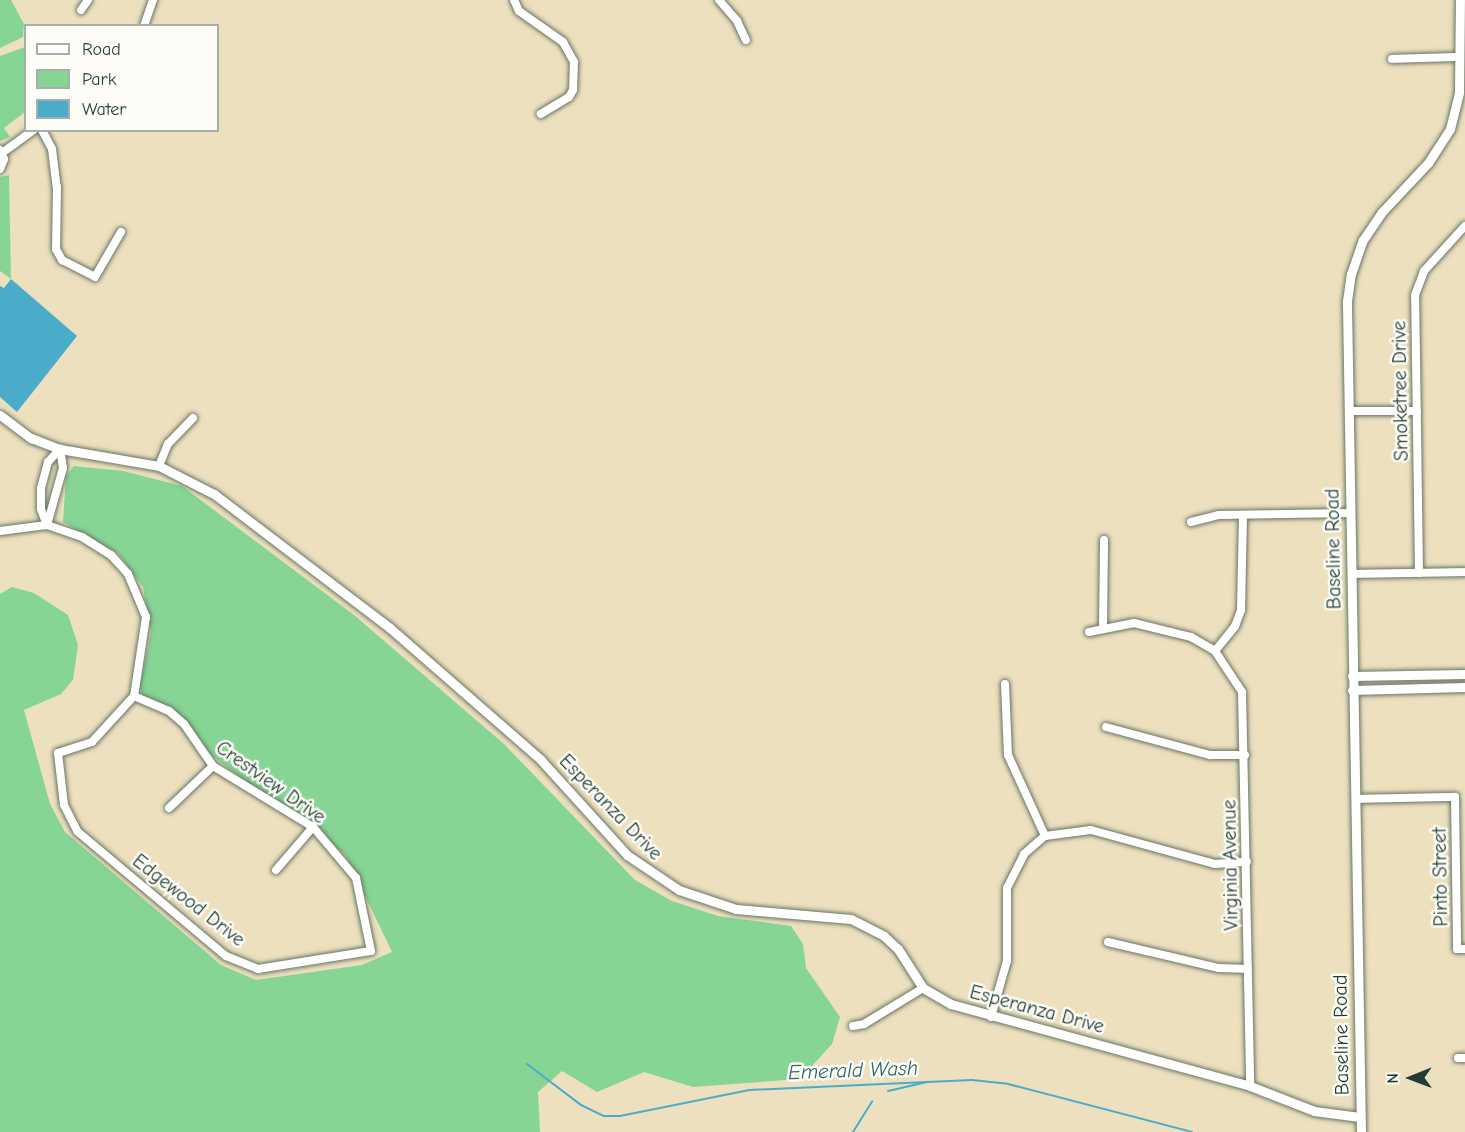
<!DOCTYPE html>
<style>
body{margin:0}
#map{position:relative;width:1465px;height:1132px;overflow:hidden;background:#ede0bf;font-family:"Comic Neue",sans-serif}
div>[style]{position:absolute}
.green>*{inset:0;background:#86d595}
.water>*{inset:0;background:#4bacca}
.stream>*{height:2px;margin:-1px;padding:0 1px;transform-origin:1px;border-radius:1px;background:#4bacca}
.roads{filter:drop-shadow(0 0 2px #677665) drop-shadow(0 0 2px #677665)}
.minor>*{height:8px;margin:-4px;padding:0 4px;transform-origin:4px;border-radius:4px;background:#fff}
.major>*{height:9px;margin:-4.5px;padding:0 4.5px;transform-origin:4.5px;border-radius:4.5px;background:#fff}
span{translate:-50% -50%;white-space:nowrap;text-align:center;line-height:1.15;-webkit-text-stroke:5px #fdfcf7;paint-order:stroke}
.street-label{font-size:20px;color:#1f3d34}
.water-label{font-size:21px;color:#2e6468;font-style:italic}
.legend{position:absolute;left:24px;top:24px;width:195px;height:108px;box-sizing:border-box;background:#fdfcf7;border:2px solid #a4b0a9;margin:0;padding:8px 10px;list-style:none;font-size:18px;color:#1f3d34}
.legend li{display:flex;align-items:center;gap:12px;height:30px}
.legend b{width:30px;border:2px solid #a4b0a9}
.north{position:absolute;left:1381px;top:1048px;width:60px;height:60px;-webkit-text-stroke:4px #fdfcf7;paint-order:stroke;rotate:269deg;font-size:16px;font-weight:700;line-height:24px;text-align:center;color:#1f3d34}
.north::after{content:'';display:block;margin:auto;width:21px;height:27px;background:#1f3d34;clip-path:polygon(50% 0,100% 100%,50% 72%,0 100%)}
</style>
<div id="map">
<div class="green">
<div style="clip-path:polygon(0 0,11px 0,24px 24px,23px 37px,0 48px)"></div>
<div style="clip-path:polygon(25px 47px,25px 112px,4px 128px,10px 137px,0 141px,0 56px)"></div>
<div style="clip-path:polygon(9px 175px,11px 279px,0 271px,0 177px)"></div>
<div style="clip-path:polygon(74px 466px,123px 471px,182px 486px,354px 615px,504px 744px,635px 880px,672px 901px,718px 916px,791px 926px,803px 944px,806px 968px,840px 1017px,832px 1044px,800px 1079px,693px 1087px,644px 1072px,597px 1092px,562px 1071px,538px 1092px,540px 1132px,0 1132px,0 594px,12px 587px,34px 593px,68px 615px,78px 645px,73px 680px,61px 694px,24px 710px,50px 804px,65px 832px,221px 965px,256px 980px,362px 965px,392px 952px,346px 856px,308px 821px,252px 786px,206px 751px,186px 724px,143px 696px,140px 686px,151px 632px,143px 587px,118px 553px,63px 522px,66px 477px)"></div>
</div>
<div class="water">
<div style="clip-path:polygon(11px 279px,77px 336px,17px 412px,0 397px,0 286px,4px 288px)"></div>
</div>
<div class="stream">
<div style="left:527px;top:1064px;width:68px;rotate:37.2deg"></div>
<div style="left:581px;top:1105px;width:25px;rotate:26deg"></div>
<div style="left:604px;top:1116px;width:16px"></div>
<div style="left:620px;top:1116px;width:132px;rotate:-11.4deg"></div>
<div style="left:749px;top:1090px;width:223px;rotate:-2.6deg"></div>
<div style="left:972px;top:1080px;width:36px;rotate:6deg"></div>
<div style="left:1008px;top:1084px;width:190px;rotate:14.6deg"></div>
<div style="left:888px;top:1091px;width:39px;rotate:-13deg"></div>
<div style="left:853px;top:1132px;width:36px;rotate:-58deg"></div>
</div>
<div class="roads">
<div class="minor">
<div style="left:514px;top:0;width:12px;rotate:66deg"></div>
<div style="left:519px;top:11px;width:54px;rotate:35.2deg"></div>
<div style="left:563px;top:42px;width:23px;rotate:61deg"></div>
<div style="left:574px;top:62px;width:28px;rotate:92deg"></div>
<div style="left:573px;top:90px;width:8px;rotate:120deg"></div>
<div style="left:569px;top:97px;width:33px;rotate:149deg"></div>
<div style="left:719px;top:0;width:28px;rotate:49deg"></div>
<div style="left:737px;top:21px;width:21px;rotate:65deg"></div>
<div style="left:81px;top:10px;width:12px;rotate:-55deg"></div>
<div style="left:144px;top:26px;width:28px;rotate:-71deg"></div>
<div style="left:1392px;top:59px;width:68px;rotate:-1.7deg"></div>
<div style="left:42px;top:130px;width:21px;rotate:62deg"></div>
<div style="left:52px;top:149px;width:38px;rotate:83deg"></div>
<div style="left:57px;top:187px;width:62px;rotate:90.9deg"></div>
<div style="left:56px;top:249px;width:13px;rotate:61deg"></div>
<div style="left:62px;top:260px;width:37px;rotate:27deg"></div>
<div style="left:95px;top:277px;width:52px;rotate:-60deg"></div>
<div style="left:0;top:150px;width:10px;rotate:66deg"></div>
<div style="left:4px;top:159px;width:11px;rotate:112deg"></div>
<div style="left:2px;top:153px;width:39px;rotate:-36deg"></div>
<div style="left:1349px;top:411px;width:68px"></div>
<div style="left:159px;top:466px;width:24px;rotate:-68deg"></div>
<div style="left:168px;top:444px;width:36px;rotate:-46deg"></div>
<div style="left:1191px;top:522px;width:29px;rotate:-14deg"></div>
<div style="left:1219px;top:515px;width:132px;rotate:-0.9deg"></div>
<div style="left:47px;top:525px;width:17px;rotate:-111deg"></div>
<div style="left:41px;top:509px;width:21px;rotate:-90deg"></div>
<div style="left:41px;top:488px;width:27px;rotate:-75deg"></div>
<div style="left:48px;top:462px;width:18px;rotate:-47deg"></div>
<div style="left:47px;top:525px;width:59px;rotate:-74.3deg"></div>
<div style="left:63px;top:468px;width:19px;rotate:-99deg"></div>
<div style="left:0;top:531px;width:47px;rotate:-7.3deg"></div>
<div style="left:47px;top:525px;width:37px;rotate:19deg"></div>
<div style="left:82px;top:537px;width:34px;rotate:32deg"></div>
<div style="left:111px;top:555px;width:25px;rotate:48deg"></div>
<div style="left:128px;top:574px;width:47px;rotate:67.3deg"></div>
<div style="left:146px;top:617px;width:80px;rotate:98.6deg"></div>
<div style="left:134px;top:696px;width:62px;rotate:132.4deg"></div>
<div style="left:92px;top:742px;width:36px;rotate:162deg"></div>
<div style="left:58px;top:753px;width:52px;rotate:83.4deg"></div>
<div style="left:64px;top:805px;width:30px;rotate:63deg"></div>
<div style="left:78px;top:832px;width:193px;rotate:40deg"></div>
<div style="left:226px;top:956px;width:35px;rotate:22deg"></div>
<div style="left:258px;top:969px;width:114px;rotate:-9.1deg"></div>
<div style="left:371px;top:951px;width:75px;rotate:-101.6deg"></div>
<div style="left:356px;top:878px;width:67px;rotate:-130.1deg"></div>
<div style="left:313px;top:827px;width:117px;rotate:-148.6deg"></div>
<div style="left:213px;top:766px;width:51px;rotate:-124.6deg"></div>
<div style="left:184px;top:724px;width:20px;rotate:-139deg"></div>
<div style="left:169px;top:711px;width:38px;rotate:-157deg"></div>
<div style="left:1419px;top:573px;width:278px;rotate:-90.8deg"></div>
<div style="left:1415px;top:295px;width:26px;rotate:-69deg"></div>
<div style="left:1424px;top:271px;width:61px;rotate:-47.7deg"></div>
<div style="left:1352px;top:574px;width:113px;rotate:-1deg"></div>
<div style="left:1103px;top:627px;width:87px;rotate:-89.3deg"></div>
<div style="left:1089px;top:632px;width:46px;rotate:-11.3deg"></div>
<div style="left:1134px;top:623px;width:59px;rotate:13.8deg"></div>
<div style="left:1191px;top:637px;width:28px;rotate:30deg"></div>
<div style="left:1215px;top:651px;width:49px;rotate:56.6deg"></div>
<div style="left:1242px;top:692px;width:394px;rotate:88.8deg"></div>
<div style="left:1215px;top:651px;width:32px;rotate:-51deg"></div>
<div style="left:1235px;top:626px;width:17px;rotate:-69deg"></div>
<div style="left:1241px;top:610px;width:95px;rotate:-88.8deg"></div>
<div style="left:1005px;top:684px;width:71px;rotate:87.6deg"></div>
<div style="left:1008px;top:755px;width:89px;rotate:65.4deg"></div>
<div style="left:1106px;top:727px;width:108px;rotate:15.1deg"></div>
<div style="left:1210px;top:755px;width:35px"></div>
<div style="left:1356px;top:799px;width:99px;rotate:-1.2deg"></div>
<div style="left:1455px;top:797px;width:152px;rotate:89.2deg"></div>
<div style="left:1457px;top:949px;width:8px"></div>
<div style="left:169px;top:808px;width:61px;rotate:-43.7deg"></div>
<div style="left:276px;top:870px;width:57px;rotate:-49.3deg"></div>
<div style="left:1108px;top:942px;width:114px;rotate:13.2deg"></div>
<div style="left:1219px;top:968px;width:29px;rotate:2deg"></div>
<div style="left:991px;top:1017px;width:58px;rotate:-74.1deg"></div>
<div style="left:1007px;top:961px;width:73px;rotate:-90deg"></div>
<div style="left:1007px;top:888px;width:38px;rotate:-63deg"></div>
<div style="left:1024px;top:854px;width:28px;rotate:-41deg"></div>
<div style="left:1045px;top:836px;width:46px;rotate:-7.4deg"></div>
<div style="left:1091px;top:830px;width:129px;rotate:15.3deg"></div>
<div style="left:1215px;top:864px;width:32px;rotate:-4deg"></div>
<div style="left:853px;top:1026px;width:11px;rotate:-10deg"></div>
<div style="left:864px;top:1024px;width:69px;rotate:-31.4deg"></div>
<div style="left:1458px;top:1058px;width:7px"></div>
</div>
<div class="major">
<div style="left:0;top:415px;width:39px;rotate:37deg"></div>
<div style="left:31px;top:438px;width:31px;rotate:21deg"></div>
<div style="left:60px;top:449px;width:100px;rotate:9.7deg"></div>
<div style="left:159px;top:466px;width:62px;rotate:27deg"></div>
<div style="left:214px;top:494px;width:221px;rotate:37.3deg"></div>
<div style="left:390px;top:628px;width:199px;rotate:41.1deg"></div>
<div style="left:540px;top:759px;width:130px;rotate:47.8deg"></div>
<div style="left:627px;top:855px;width:63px;rotate:33.9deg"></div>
<div style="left:679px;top:890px;width:60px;rotate:18.4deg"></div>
<div style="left:736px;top:909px;width:115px;rotate:5deg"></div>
<div style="left:851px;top:919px;width:37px;rotate:27deg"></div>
<div style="left:884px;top:936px;width:19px;rotate:43deg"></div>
<div style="left:898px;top:949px;width:46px;rotate:57.3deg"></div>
<div style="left:923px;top:988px;width:32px;rotate:30deg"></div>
<div style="left:951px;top:1004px;width:310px;rotate:15.3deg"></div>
<div style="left:1250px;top:1086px;width:69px;rotate:21.3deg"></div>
<div style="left:1314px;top:1111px;width:46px;rotate:7.4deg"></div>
<div style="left:1352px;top:676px;width:113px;rotate:-1deg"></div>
<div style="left:1352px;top:690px;width:113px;rotate:-1.5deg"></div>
<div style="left:1361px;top:1132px;width:831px;rotate:-90.97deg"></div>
<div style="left:1347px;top:301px;width:27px;rotate:-82deg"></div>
<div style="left:1351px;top:274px;width:36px;rotate:-71deg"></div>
<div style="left:1363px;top:240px;width:32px;rotate:-56deg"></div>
<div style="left:1381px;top:213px;width:69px;rotate:-46.8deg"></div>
<div style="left:1428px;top:163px;width:40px;rotate:-57.1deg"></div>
<div style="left:1450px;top:129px;width:38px;rotate:-76deg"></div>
<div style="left:1459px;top:92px;width:92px;rotate:-89.4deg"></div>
</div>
</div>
<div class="street-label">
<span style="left:1400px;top:391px;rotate:-91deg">Smoketree Drive</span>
<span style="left:1333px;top:549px;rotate:-91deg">Baseline Road</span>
<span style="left:271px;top:782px;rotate:35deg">Crestview Drive</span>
<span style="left:611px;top:807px;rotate:46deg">Esperanza Drive</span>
<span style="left:1230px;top:865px;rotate:-91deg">Virginia Avenue</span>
<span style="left:1440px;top:877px;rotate:-91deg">Pinto Street</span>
<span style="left:189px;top:900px;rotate:38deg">Edgewood Drive</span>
<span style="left:1037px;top:1009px;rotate:15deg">Esperanza Drive</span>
<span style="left:1341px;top:1035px;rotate:-91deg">Baseline Road</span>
</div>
<div class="water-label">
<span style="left:853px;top:1070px;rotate:-2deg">Emerald Wash</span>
</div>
<ul class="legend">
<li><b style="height:8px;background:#fff"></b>Road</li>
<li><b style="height:16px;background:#86d595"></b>Park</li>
<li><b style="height:16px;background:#4bacca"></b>Water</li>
</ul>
<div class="north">N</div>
</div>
